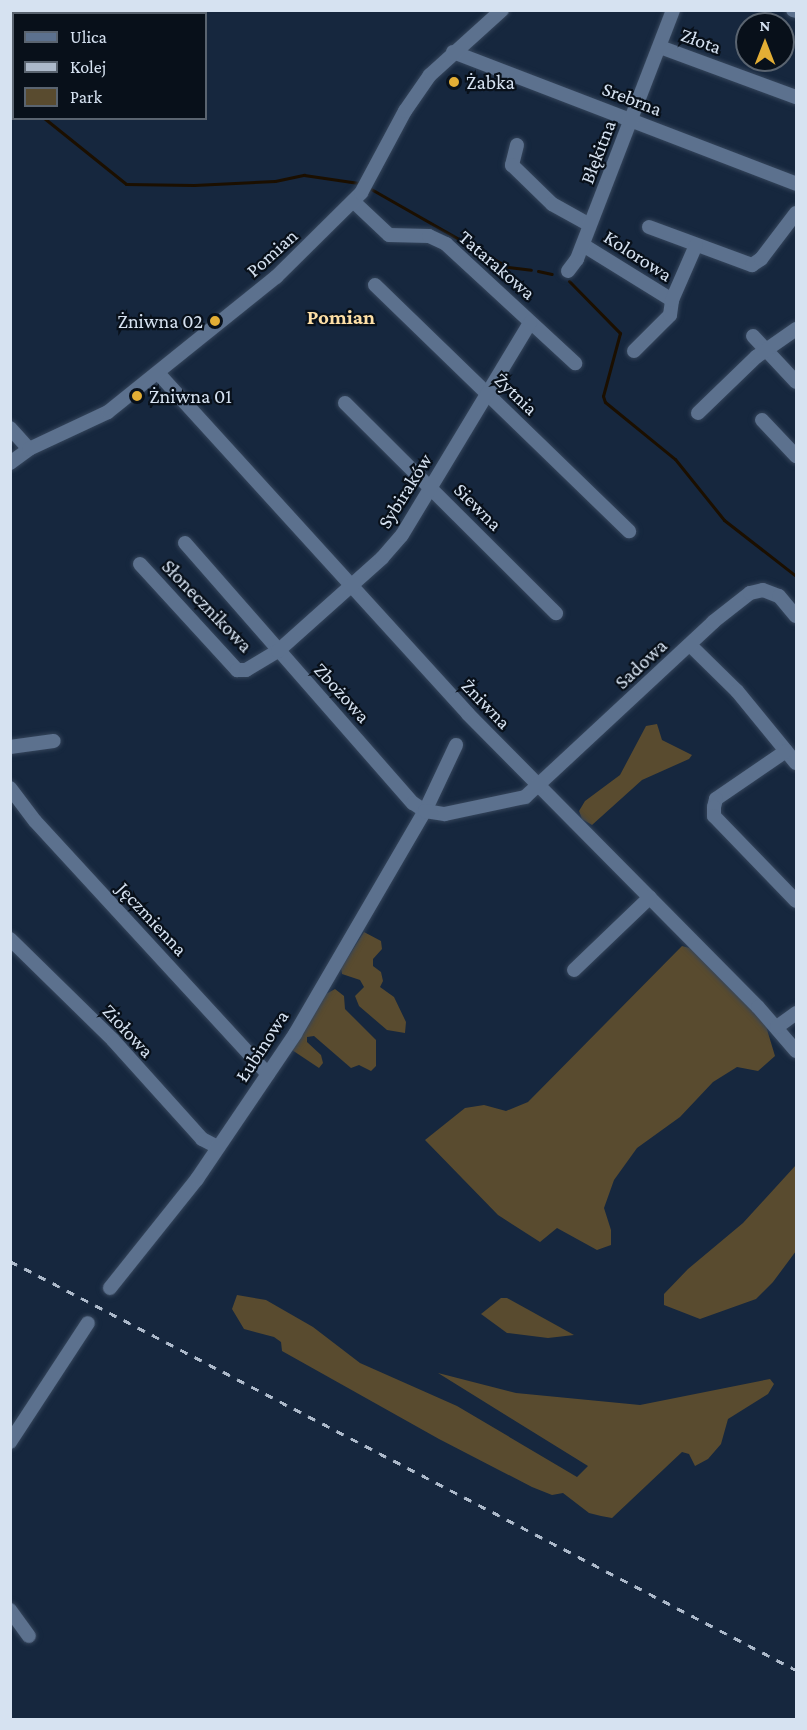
<!DOCTYPE html>
<meta charset="utf-8">
<style>
body{margin:0}
#map{position:relative;width:807px;height:1730px;overflow:hidden;background:#16273e;font-family:"Crimson Pro",serif}
div>[style]{position:absolute}
.green>*{inset:0;background:#594b2f}
.stream>*{height:3px;margin:-1.5px;padding:0 1.5px;transform-origin:1.5px;border-radius:1.5px;background:#1b0f00}
.roads{filter:drop-shadow(0 0 2px #35455b) drop-shadow(0 0 2px #35455b)}
.minor>*{height:14px;margin:-7px;padding:0 7px;transform-origin:7px;border-radius:7px;background:#5c718e}
.rail>*{height:3px;margin-top:-1.5px;transform-origin:0;background:repeating-linear-gradient(90deg,#acb9ca 0 8px,transparent 0 16px)}
.dots>*{width:16px;height:16px;translate:-50% -50%;box-sizing:border-box;border:3px solid #08101a;border-radius:50%}
span{translate:-50% -50%;white-space:nowrap;text-align:center;line-height:1.15;-webkit-text-stroke:4.5px #08101a;paint-order:stroke}
.street-label{font-size:20px;color:#d6e2f1}
.poi-label{font-size:20px;color:#d6e2f1}
.left{translate:0 -50%;text-align:left}
.right{translate:-100% -50%;text-align:right}
.neighbourhood-label{font-size:21px;color:#fddfa6;font-weight:700}
.frame{position:absolute;inset:0;border:12px solid #d6e2f1;pointer-events:none}
.legend{position:absolute;left:12px;top:12px;width:195px;height:108px;box-sizing:border-box;background:#08101a;border:2px solid #5a6470;margin:0;padding:8px 10px;list-style:none;font-size:18px;color:#d6e2f1}
.legend li{display:flex;align-items:center;gap:12px;height:30px}
.legend b{width:30px;border:2px solid #5a6470}
.north{position:absolute;left:735px;top:12px;width:60px;height:60px;box-sizing:border-box;background:#08101a;border:2px solid #5a6470;border-radius:50%;rotate:0deg;font-size:16px;font-weight:700;line-height:24px;text-align:center;color:#d6e2f1}
.north::after{content:'';display:block;margin:auto;width:21px;height:27px;background:#e3ae35;clip-path:polygon(50% 0,100% 100%,50% 72%,0 100%)}
</style>
<div id="map">
<div class="green">
<div style="clip-path:polygon(657px 724px,662px 740px,692px 755px,689px 759px,642px 780px,592px 825px,582px 819px,579px 811px,585px 801px,620px 775px,646px 726px)"></div>
<div style="clip-path:polygon(364px 932px,381px 941px,382px 949px,373px 959px,373px 966px,381px 972px,383px 981px,380px 987px,394px 997px,406px 1022px,405px 1033px,387px 1030px,359px 1006px,355px 996px,364px 987px,360px 980px,342px 974px,341px 968px)"></div>
<div style="clip-path:polygon(682px 946px,693px 949px,754px 1011px,766px 1026px,775px 1056px,758px 1071px,737px 1067px,713px 1082px,680px 1117px,637px 1148px,614px 1180px,604px 1208px,611px 1230px,611px 1245px,597px 1250px,557px 1228px,540px 1242px,498px 1215px,425px 1140px,465px 1108px,484px 1105px,506px 1111px,528px 1102px)"></div>
<div style="clip-path:polygon(335px 989px,344px 996px,345px 1009px,376px 1040px,376px 1066px,371px 1071px,359px 1065px,351px 1068px,314px 1036px,307px 1037px,307px 1042px,321px 1055px,323px 1063px,319px 1068px,292px 1050px,326px 994px)"></div>
<div style="clip-path:polygon(796px 1165px,796px 1251px,773px 1282px,756px 1299px,700px 1319px,664px 1305px,664px 1294px,688px 1269px,743px 1223px)"></div>
<div style="clip-path:polygon(237px 1295px,266px 1300px,313px 1327px,360px 1363px,457px 1406px,577px 1477px,588px 1466px,438px 1373px,516px 1393px,640px 1405px,770px 1379px,774px 1384px,768px 1394px,728px 1419px,721px 1444px,708px 1459px,695px 1466px,689px 1454px,682px 1452px,612px 1518px,601px 1516px,589px 1513px,563px 1493px,552px 1495px,532px 1487px,439px 1439px,282px 1351px,281px 1342px,274px 1337px,244px 1329px,232px 1309px)"></div>
<div style="clip-path:polygon(501px 1298px,507px 1298px,574px 1335px,548px 1338px,507px 1333px,481px 1314px)"></div>
</div>
<div class="stream">
<div style="left:10px;top:93px;width:4px;rotate:27deg"></div>
<div style="left:44px;top:118px;width:105px;rotate:38.8deg"></div>
<div style="left:126px;top:184px;width:68px;rotate:0.8deg"></div>
<div style="left:194px;top:185px;width:81px;rotate:-2.8deg"></div>
<div style="left:275px;top:181px;width:30px;rotate:-12deg"></div>
<div style="left:304px;top:175px;width:55px;rotate:8.4deg"></div>
<div style="left:371px;top:189px;width:158px;rotate:29.7deg"></div>
<div style="left:508px;top:267px;width:23px;rotate:7deg"></div>
<div style="left:538px;top:271px;width:14px;rotate:12deg"></div>
<div style="left:569px;top:281px;width:73px;rotate:45.6deg"></div>
<div style="left:620px;top:333px;width:65px;rotate:105.1deg"></div>
<div style="left:603px;top:396px;width:6px;rotate:72deg"></div>
<div style="left:605px;top:402px;width:90px;rotate:39.2deg"></div>
<div style="left:675px;top:459px;width:78px;rotate:51.2deg"></div>
<div style="left:724px;top:520px;width:91px;rotate:37.9deg"></div>
</div>
<div class="roads">
<div class="minor">
<div style="left:793px;top:10px;width:3px;rotate:18deg"></div>
<div style="left:660px;top:47px;width:145px;rotate:20.2deg"></div>
<div style="left:453px;top:52px;width:368px;rotate:21deg"></div>
<div style="left:517px;top:145px;width:21px;rotate:104deg"></div>
<div style="left:512px;top:165px;width:56px;rotate:44.3deg"></div>
<div style="left:552px;top:204px;width:43px;rotate:28.9deg"></div>
<div style="left:354px;top:202px;width:48px;rotate:43.3deg"></div>
<div style="left:389px;top:235px;width:40px;rotate:1.4deg"></div>
<div style="left:429px;top:236px;width:19px;rotate:25deg"></div>
<div style="left:446px;top:244px;width:176px;rotate:42.7deg"></div>
<div style="left:649px;top:227px;width:110px;rotate:20.3deg"></div>
<div style="left:752px;top:265px;width:11px;rotate:-34deg"></div>
<div style="left:761px;top:259px;width:58px;rotate:-52.7deg"></div>
<div style="left:583px;top:245px;width:105px;rotate:31.7deg"></div>
<div style="left:568px;top:271px;width:15px;rotate:-53deg"></div>
<div style="left:577px;top:259px;width:267px;rotate:-68.9deg"></div>
<div style="left:375px;top:285px;width:354px;rotate:44.1deg"></div>
<div style="left:753px;top:336px;width:63px;rotate:46.9deg"></div>
<div style="left:634px;top:351px;width:51px;rotate:-45deg"></div>
<div style="left:670px;top:315px;width:15px;rotate:-82deg"></div>
<div style="left:672px;top:300px;width:60px;rotate:-66.4deg"></div>
<div style="left:158px;top:373px;width:461px;rotate:47.7deg"></div>
<div style="left:468px;top:714px;width:412px;rotate:45.3deg"></div>
<div style="left:758px;top:1007px;width:58px;rotate:49.2deg"></div>
<div style="left:345px;top:403px;width:298px;rotate:44.9deg"></div>
<div style="left:698px;top:413px;width:81px;rotate:-44deg"></div>
<div style="left:756px;top:357px;width:49px;rotate:-35deg"></div>
<div style="left:762px;top:420px;width:50px;rotate:46.6deg"></div>
<div style="left:10px;top:428px;width:28px;rotate:48deg"></div>
<div style="left:10px;top:463px;width:24px;rotate:-36deg"></div>
<div style="left:29px;top:449px;width:87px;rotate:-25.1deg"></div>
<div style="left:108px;top:412px;width:216px;rotate:-38.8deg"></div>
<div style="left:276px;top:277px;width:120px;rotate:-44.7deg"></div>
<div style="left:361px;top:193px;width:93px;rotate:-61.8deg"></div>
<div style="left:405px;top:111px;width:44px;rotate:-55.2deg"></div>
<div style="left:430px;top:75px;width:97px;rotate:-42.1deg"></div>
<div style="left:185px;top:543px;width:346px;rotate:48.8deg"></div>
<div style="left:413px;top:803px;width:14px;rotate:34deg"></div>
<div style="left:425px;top:811px;width:73px;rotate:-64.8deg"></div>
<div style="left:140px;top:564px;width:144px;rotate:47.5deg"></div>
<div style="left:237px;top:670px;width:9px"></div>
<div style="left:246px;top:670px;width:37px;rotate:-31deg"></div>
<div style="left:278px;top:651px;width:140px;rotate:-41.8deg"></div>
<div style="left:382px;top:558px;width:30px;rotate:-49deg"></div>
<div style="left:402px;top:535px;width:248px;rotate:-58.9deg"></div>
<div style="left:690px;top:645px;width:66px;rotate:44.4deg"></div>
<div style="left:737px;top:691px;width:93px;rotate:50.7deg"></div>
<div style="left:10px;top:747px;width:44px;rotate:-7.8deg"></div>
<div style="left:786px;top:751px;width:85px;rotate:145.6deg"></div>
<div style="left:716px;top:799px;width:8px;rotate:104deg"></div>
<div style="left:714px;top:807px;width:9px;rotate:90deg"></div>
<div style="left:714px;top:816px;width:118px;rotate:46deg"></div>
<div style="left:10px;top:788px;width:41px;rotate:52.9deg"></div>
<div style="left:35px;top:821px;width:344px;rotate:47.4deg"></div>
<div style="left:10px;top:939px;width:144px;rotate:44.4deg"></div>
<div style="left:113px;top:1040px;width:133px;rotate:48deg"></div>
<div style="left:202px;top:1139px;width:18px;rotate:27deg"></div>
<div style="left:574px;top:970px;width:105px;rotate:-43.8deg"></div>
<div style="left:777px;top:1027px;width:24px;rotate:-36deg"></div>
<div style="left:110px;top:1288px;width:139px;rotate:-51.4deg"></div>
<div style="left:197px;top:1179px;width:175px;rotate:-55.9deg"></div>
<div style="left:295px;top:1034px;width:258px;rotate:-59.8deg"></div>
<div style="left:425px;top:811px;width:20px;rotate:9deg"></div>
<div style="left:445px;top:814px;width:82px;rotate:-12deg"></div>
<div style="left:525px;top:797px;width:257px;rotate:-42.9deg"></div>
<div style="left:713px;top:622px;width:47px;rotate:-38.1deg"></div>
<div style="left:750px;top:593px;width:13px;rotate:-13deg"></div>
<div style="left:763px;top:590px;width:17px;rotate:21deg"></div>
<div style="left:779px;top:596px;width:26px;rotate:50deg"></div>
<div style="left:10px;top:1442px;width:142px;rotate:-56.8deg"></div>
<div style="left:10px;top:1610px;width:32px;rotate:54deg"></div>
</div>
</div>
<div class="rail">
<div style="left:10px;top:1261px;width:886px;rotate:27.49deg"></div>
</div>
<div class="dots">
<div style="left:454px;top:82px;background:#e3ae35"></div>
<div style="left:215px;top:321px;background:#e3ae35"></div>
<div style="left:137px;top:396px;background:#e3ae35"></div>
</div>
<div class="street-label">
<span style="left:701px;top:41px;rotate:20deg">Złota</span>
<span style="left:632px;top:99px;rotate:21deg">Srebrna</span>
<span style="left:598px;top:152px;rotate:-69deg">Błękitna</span>
<span style="left:272px;top:253px;rotate:-42deg">Pomian</span>
<span style="left:638px;top:256px;rotate:33deg">Kolorowa</span>
<span style="left:497px;top:265px;rotate:41deg">Tatarakowa</span>
<span style="left:516px;top:394px;rotate:44deg">Żytnia</span>
<span style="left:405px;top:491px;rotate:-58deg">Sybiraków</span>
<span style="left:478px;top:507px;rotate:45deg">Siewna</span>
<span style="left:207px;top:606px;rotate:46deg">Słonecznikowa</span>
<span style="left:641px;top:664px;rotate:-43deg">Sadowa</span>
<span style="left:342px;top:693px;rotate:48deg">Zbożowa</span>
<span style="left:486px;top:704px;rotate:46deg">Żniwna</span>
<span style="left:152px;top:919px;rotate:47deg">Jęczmienna</span>
<span style="left:128px;top:1031px;rotate:47deg">Ziołowa</span>
<span style="left:262px;top:1046px;rotate:-57deg">Łubinowa</span>
</div>
<div class="poi-label">
<span class="left" style="left:466px;top:82px">Żabka</span>
<span class="right" style="left:203px;top:321px">Żniwna 02</span>
<span class="left" style="left:149px;top:396px">Żniwna 01</span>
</div>
<div class="neighbourhood-label">
<span style="left:341px;top:317px">Pomian</span>
</div>
<div class="frame"></div>
<ul class="legend">
<li><b style="height:8px;background:#5c718e"></b>Ulica</li>
<li><b style="height:8px;background:#acb9ca"></b>Kolej</li>
<li><b style="height:16px;background:#594b2f"></b>Park</li>
</ul>
<div class="north">N</div>
</div>
